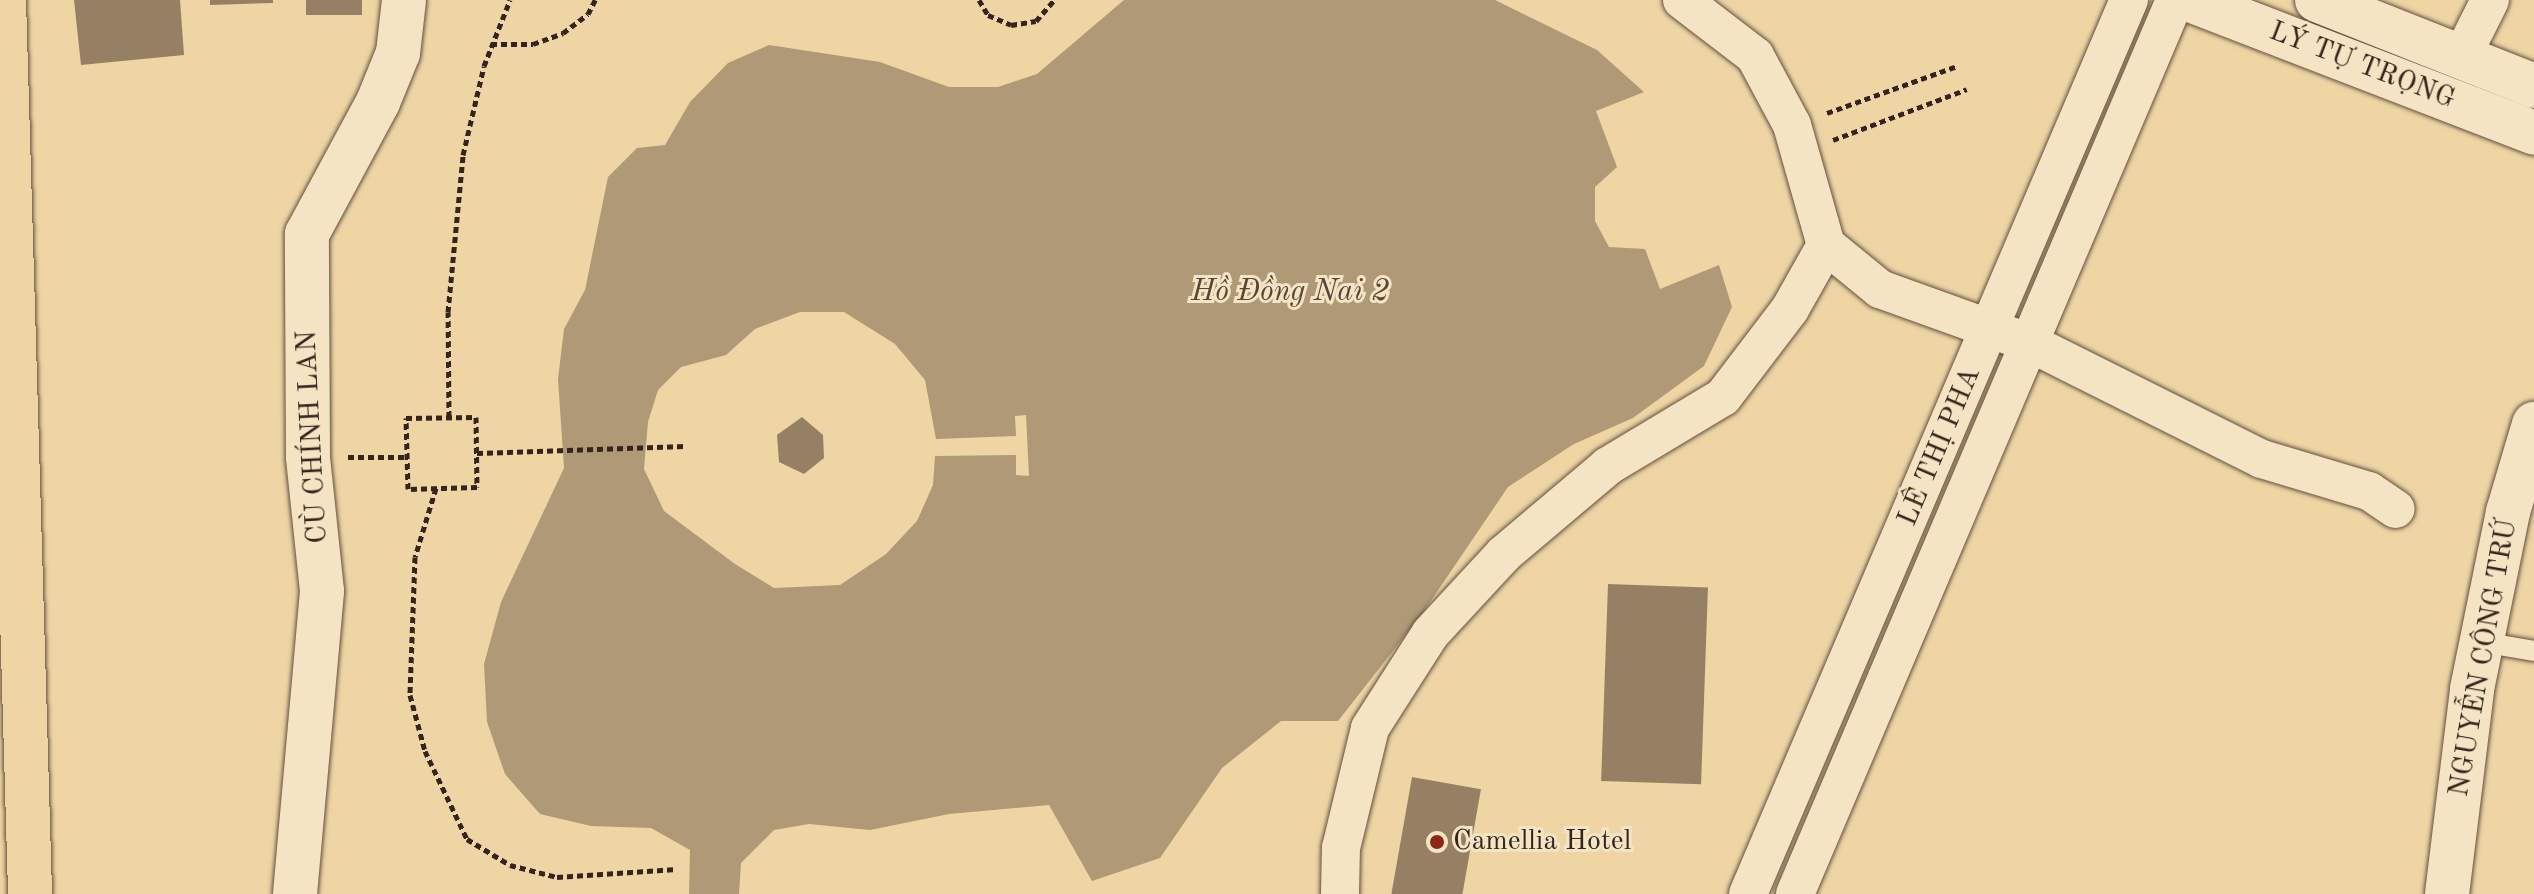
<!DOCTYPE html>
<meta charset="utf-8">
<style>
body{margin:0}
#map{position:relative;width:2534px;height:894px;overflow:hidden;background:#efd5a4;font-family:"Old Standard TT",serif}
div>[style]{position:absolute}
.water>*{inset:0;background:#af9976}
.building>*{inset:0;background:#958064;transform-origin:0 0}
.path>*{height:5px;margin-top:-2.5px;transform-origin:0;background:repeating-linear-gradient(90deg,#33241e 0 6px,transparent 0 10px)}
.roads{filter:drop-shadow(0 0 2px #625040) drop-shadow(0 0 2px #625040)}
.service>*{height:20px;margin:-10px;padding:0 10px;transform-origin:10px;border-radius:10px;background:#f5e4c4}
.minor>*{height:38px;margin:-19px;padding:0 19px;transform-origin:19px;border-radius:19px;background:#f5e4c4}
.tertiary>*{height:44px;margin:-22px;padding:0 22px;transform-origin:22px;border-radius:22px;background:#f5e4c4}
.trunk>*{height:44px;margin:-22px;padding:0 22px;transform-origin:22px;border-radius:22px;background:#efd5a4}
.dots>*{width:22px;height:22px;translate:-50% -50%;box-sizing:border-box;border:4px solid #f5e4c4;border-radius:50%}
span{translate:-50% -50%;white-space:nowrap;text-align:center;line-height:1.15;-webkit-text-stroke:6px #f5e4c4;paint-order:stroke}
.street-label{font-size:28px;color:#33241e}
.poi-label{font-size:28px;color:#33241e}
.left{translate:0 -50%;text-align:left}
.water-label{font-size:30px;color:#584738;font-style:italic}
</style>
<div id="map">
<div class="water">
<div style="clip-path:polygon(evenodd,1124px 0,1495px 0,1597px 50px,1644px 92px,1596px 111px,1617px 167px,1595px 187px,1595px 221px,1609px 247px,1645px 249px,1660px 289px,1719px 265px,1732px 307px,1704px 366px,1633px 418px,1574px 444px,1508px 487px,1422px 614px,1338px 721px,1281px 721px,1222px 768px,1160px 858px,1092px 881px,1049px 805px,949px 814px,870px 830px,809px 824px,774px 830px,741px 863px,739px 894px,689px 894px,690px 850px,651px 828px,591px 826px,540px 814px,505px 774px,487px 722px,484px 664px,501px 602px,564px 468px,558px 379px,564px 329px,585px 290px,608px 177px,637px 148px,665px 145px,690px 102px,728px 63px,769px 45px,880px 62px,949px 87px,998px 87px,1037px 74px,1124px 0,800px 312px,844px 312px,895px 344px,925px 380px,936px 439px,1016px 436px,1015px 416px,1026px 415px,1029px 476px,1016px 475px,1016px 455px,935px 456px,933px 485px,917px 521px,886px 554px,840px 585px,774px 588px,735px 564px,664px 511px,644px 469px,648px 422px,658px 390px,681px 367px,726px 355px,755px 329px,800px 312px)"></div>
</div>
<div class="building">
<div style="clip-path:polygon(74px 0,180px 0,184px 55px,81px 65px)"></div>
<div style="clip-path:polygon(210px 0,273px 0,273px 3px,210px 5px)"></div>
<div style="left:306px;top:0;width:56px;height:15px"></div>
<div style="clip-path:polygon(802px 417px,823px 435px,824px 458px,804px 474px,779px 462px,777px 435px)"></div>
<div style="left:1608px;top:584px;width:100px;height:197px;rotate:2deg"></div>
<div style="left:1412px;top:777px;width:70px;height:119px;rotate:10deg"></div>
</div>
<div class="path">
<div style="left:979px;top:0;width:17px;rotate:59deg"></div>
<div style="left:988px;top:15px;width:25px;rotate:23deg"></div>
<div style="left:1011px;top:25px;width:25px;rotate:-9deg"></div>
<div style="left:1036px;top:21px;width:28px;rotate:-49deg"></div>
<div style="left:491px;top:44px;width:42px"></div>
<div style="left:533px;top:44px;width:32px;rotate:-20deg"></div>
<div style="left:563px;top:33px;width:31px;rotate:-37deg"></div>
<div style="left:588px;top:14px;width:16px;rotate:-63deg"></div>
<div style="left:1827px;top:113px;width:138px;rotate:-19.9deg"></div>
<div style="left:1833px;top:140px;width:143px;rotate:-20.8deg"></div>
<div style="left:449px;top:417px;width:105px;rotate:-90.5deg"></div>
<div style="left:448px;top:312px;width:158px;rotate:-84.5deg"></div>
<div style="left:463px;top:155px;width:91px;rotate:-76.7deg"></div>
<div style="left:484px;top:66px;width:71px;rotate:-68.5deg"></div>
<div style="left:476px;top:417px;width:70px;rotate:89.2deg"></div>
<div style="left:477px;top:487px;width:69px;rotate:178.3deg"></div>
<div style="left:408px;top:489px;width:71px;rotate:-91.6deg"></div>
<div style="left:406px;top:418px;width:70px;rotate:-0.8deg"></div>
<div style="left:477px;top:453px;width:208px;rotate:-1.9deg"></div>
<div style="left:348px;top:457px;width:59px"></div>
<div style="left:436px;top:488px;width:72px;rotate:106.9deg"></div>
<div style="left:415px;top:557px;width:138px;rotate:92.1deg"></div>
<div style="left:410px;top:695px;width:58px;rotate:75deg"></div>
<div style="left:425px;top:751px;width:98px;rotate:64.5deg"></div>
<div style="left:467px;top:839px;width:50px;rotate:31.2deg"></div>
<div style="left:510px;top:865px;width:49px;rotate:14.3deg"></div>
<div style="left:557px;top:877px;width:120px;rotate:-3.8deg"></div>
</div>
<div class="roads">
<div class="service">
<div style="left:2482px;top:642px;width:53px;rotate:9.8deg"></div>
</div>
<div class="minor">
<div style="left:1682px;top:0;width:92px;rotate:37.5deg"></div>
<div style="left:1755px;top:56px;width:78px;rotate:61.8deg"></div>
<div style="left:1792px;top:125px;width:125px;rotate:74.2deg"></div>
<div style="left:1826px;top:245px;width:70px;rotate:39.2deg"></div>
<div style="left:1880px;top:289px;width:159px;rotate:19.8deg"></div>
<div style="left:2030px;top:343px;width:259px;rotate:26.6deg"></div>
<div style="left:2262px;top:459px;width:112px;rotate:16.7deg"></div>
<div style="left:2369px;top:491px;width:32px;rotate:34deg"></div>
<div style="left:2461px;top:58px;width:65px;rotate:-63.4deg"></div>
<div style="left:1340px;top:894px;width:46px;rotate:-88.8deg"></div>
<div style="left:1341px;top:848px;width:123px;rotate:-76.4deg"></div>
<div style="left:1370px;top:728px;width:112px;rotate:-57.4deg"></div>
<div style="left:1430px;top:634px;width:109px;rotate:-47.2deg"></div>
<div style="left:1504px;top:554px;width:136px;rotate:-40.2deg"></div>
<div style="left:1608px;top:466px;width:134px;rotate:-31deg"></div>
<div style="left:1723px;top:397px;width:111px;rotate:-52.7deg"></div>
<div style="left:1790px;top:309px;width:73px;rotate:-60.6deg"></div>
<div style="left:1748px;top:894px;width:972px;rotate:-66.92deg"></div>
<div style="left:1795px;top:894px;width:971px;rotate:-66.97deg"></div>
</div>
<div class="tertiary">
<div style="left:2190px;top:0;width:369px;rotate:21.1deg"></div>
<div style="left:2317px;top:0;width:233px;rotate:21.6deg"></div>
<div style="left:295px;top:894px;width:304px;rotate:-84.9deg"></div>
<div style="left:322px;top:591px;width:135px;rotate:-96deg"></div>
<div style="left:308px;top:457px;width:223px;rotate:-90.3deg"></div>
<div style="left:307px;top:234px;width:150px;rotate:-61.7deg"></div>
<div style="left:378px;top:102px;width:53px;rotate:-67.8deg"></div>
<div style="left:398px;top:53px;width:53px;rotate:-83.5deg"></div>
<div style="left:2447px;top:894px;width:207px;rotate:-83deg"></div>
<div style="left:2472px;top:689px;width:181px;rotate:-78.5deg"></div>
<div style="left:2508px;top:512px;width:92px;rotate:-73.5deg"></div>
</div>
<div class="trunk">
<div style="left:4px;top:0;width:894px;rotate:88.33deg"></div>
</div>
</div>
<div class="dots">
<div style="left:1437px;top:842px;background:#8f2418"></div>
</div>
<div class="street-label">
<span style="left:2362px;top:66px;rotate:21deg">LÝ TỰ TRỌNG</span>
<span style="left:313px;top:437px;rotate:-93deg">CÙ CHÍNH LAN</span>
<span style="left:1940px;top:447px;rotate:-67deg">LÊ THỊ PHA</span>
<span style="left:2484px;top:658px;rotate:-80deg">NGUYỄN CÔNG TRỨ</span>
</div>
<div class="poi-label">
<span class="left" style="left:1453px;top:842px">Camellia Hotel</span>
</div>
<div class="water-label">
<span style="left:1290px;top:292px">Hồ Đồng Nai 2</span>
</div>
</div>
